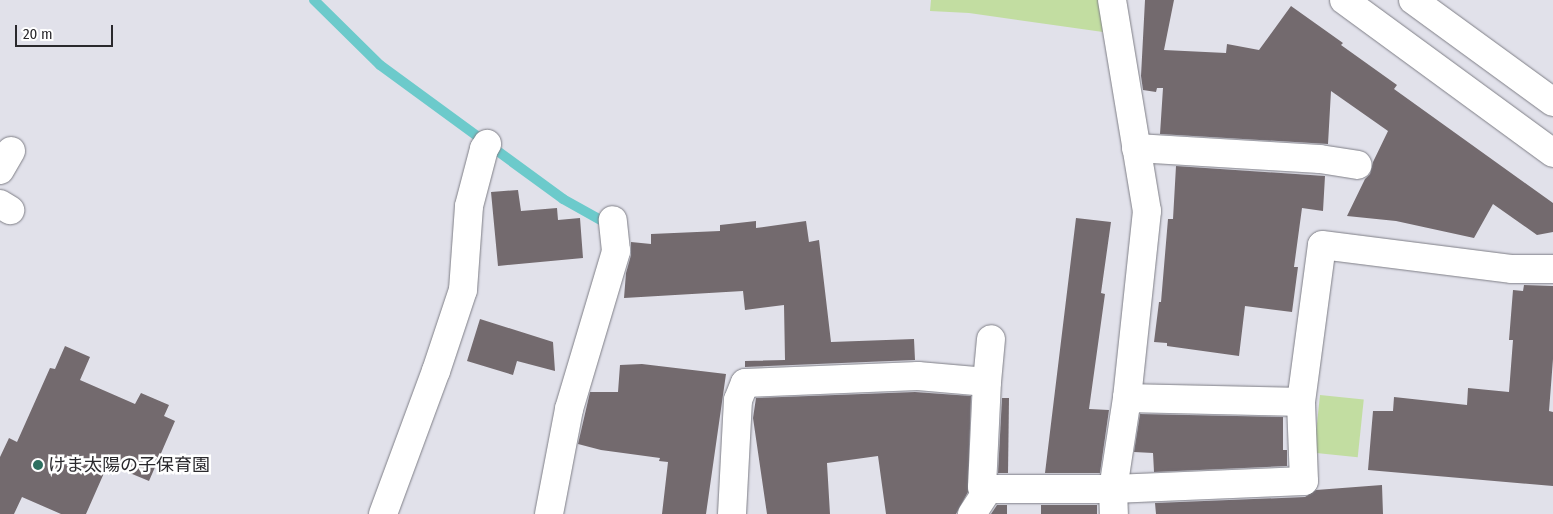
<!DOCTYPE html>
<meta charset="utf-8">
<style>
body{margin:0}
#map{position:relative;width:1553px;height:514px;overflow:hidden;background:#e1e1ea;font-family:"Fira Sans Condensed","Noto Sans JP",sans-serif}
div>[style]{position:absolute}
.green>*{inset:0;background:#c2dda1;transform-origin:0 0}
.stream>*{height:10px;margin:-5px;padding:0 5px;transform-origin:5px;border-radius:5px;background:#6ccacb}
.building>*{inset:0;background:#736a6e;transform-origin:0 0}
.roads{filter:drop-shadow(0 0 1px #7e7e86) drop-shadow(0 0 1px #7e7e86)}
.minor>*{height:28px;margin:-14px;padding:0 14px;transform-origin:14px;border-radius:14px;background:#fff}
.dots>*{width:14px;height:14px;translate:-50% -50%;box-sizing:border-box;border:2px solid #fff;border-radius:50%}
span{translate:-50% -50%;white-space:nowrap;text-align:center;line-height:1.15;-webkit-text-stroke:5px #fff;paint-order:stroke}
.poi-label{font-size:18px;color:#2a292d}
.left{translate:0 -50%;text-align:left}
.scale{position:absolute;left:15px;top:25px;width:98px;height:22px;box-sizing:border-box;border:2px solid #2a292d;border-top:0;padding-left:6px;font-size:15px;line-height:18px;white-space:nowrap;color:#2a292d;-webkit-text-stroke:4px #fff;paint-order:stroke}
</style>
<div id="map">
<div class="green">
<div style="clip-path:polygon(931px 0,1099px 0,1103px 32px,969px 13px,930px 11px)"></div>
<div style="left:1320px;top:395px;width:44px;height:58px;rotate:6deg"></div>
</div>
<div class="stream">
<div style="left:314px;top:0;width:93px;rotate:44.6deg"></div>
<div style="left:380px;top:65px;width:227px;rotate:36.2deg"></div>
<div style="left:563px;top:199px;width:51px;rotate:29.1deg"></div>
<div style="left:608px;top:224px;width:3px;rotate:90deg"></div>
</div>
<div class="building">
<div style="clip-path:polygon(1145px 0,1174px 0,1164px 50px,1226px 53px,1227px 44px,1259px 50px,1291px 6px,1343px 43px,1341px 45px,1397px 85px,1394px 89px,1553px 203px,1553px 232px,1537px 235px,1493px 204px,1474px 238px,1396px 221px,1347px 216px,1365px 179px,1370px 174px,1373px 162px,1388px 131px,1331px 91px,1328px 144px,1160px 134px,1163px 88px,1157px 88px,1156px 92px,1143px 90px,1141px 76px)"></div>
<div style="clip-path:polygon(1176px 166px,1325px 176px,1323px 211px,1302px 208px,1294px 267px,1298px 267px,1292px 312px,1245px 306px,1239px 356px,1167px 346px,1167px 343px,1154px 342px,1159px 302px,1161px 302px,1168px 219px,1173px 219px)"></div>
<div style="clip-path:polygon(518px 190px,521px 211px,557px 208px,558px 220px,580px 218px,583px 258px,498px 266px,491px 192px)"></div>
<div style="clip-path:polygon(1076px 218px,1111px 222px,1101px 293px,1105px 294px,1089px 409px,1109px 410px,1100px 473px,1045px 473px)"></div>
<div style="clip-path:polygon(756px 221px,756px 228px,806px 221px,809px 242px,819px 240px,831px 342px,914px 339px,915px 360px,745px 367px,745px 361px,785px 360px,784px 305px,745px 310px,743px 291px,624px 298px,626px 273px,631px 255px,631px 242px,651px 244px,651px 234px,720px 231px,720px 225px)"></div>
<div style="clip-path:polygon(1524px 285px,1553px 286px,1553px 359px,1549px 411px,1553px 412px,1553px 486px,1368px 470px,1373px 411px,1393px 411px,1394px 397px,1467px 405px,1468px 388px,1509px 392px,1513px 340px,1509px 340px,1513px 290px,1523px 291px)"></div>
<div style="clip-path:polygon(480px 319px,553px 342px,555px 371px,517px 361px,513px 375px,467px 361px)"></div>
<div style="clip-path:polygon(65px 346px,90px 357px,80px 380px,135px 404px,141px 393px,169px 405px,164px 416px,175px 421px,149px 481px,108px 464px,86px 514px,61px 514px,22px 497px,14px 514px,0 514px,0 457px,9px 438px,17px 442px,50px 368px,55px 369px)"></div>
<div style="clip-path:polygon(642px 364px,726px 374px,706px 514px,662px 514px,668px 462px,659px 461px,660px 458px,601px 450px,578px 444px,590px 392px,618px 392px,620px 365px)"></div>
<div style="clip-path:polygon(915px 392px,971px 396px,968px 492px,956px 514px,886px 514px,878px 456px,827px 463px,830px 514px,767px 514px,753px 418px,756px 398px)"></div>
<div style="clip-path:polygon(1002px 398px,1009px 398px,1008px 473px,998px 473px)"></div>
<div style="clip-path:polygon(1140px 414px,1283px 417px,1283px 450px,1287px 450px,1287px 466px,1154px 472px,1153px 453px,1134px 452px)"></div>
<div style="clip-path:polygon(1382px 485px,1383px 514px,1156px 514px,1155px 503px,1305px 497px,1316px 490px)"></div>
<div style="clip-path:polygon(997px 505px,1007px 505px,1007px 514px,991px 514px)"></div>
<div style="left:1041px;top:505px;width:56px;height:9px"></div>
</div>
<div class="roads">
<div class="minor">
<div style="left:1112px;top:0;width:214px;rotate:80.6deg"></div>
<div style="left:1147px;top:211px;width:188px;rotate:96.1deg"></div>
<div style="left:1127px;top:398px;width:92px;rotate:98.7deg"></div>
<div style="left:1113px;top:489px;width:25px;rotate:88deg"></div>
<div style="left:1344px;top:0;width:259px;rotate:36.2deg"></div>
<div style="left:1413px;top:0;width:173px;rotate:36.1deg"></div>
<div style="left:1136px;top:148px;width:184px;rotate:3.4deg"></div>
<div style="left:1320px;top:159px;width:38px;rotate:9deg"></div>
<div style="left:0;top:170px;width:22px;rotate:-60deg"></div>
<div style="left:0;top:204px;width:12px;rotate:31deg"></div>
<div style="left:1127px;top:398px;width:174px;rotate:1.3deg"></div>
<div style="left:988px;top:489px;width:6px;rotate:-162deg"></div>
<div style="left:982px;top:487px;width:105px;rotate:-87.3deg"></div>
<div style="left:987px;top:382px;width:43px;rotate:-84.7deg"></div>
<div style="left:383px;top:514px;width:153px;rotate:-69.7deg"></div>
<div style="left:436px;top:371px;width:85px;rotate:-71.6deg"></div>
<div style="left:463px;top:290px;width:84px;rotate:-85.9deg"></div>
<div style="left:469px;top:206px;width:59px;rotate:-75.3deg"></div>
<div style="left:484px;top:149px;width:6px;rotate:-59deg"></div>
<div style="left:549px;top:514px;width:107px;rotate:-79.2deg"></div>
<div style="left:569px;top:409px;width:165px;rotate:-73.4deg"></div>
<div style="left:616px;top:251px;width:31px;rotate:-96deg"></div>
<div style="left:732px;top:514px;width:114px;rotate:-87deg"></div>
<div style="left:738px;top:400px;width:18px;rotate:-68deg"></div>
<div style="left:745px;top:383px;width:173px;rotate:-2.3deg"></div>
<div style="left:918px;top:376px;width:69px;rotate:5deg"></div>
<div style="left:972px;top:514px;width:30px;rotate:-57deg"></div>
<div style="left:988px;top:489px;width:125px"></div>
<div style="left:1113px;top:489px;width:191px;rotate:-2.4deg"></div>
<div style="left:1304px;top:481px;width:79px;rotate:-92.2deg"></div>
<div style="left:1301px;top:402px;width:158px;rotate:-82.4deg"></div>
<div style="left:1322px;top:245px;width:192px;rotate:7.2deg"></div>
<div style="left:1512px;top:269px;width:41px"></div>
</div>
</div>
<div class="dots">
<div style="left:38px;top:465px;background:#2e7060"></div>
</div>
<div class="poi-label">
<span class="left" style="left:48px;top:465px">けま太陽の子保育園</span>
</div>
<div class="scale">20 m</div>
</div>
